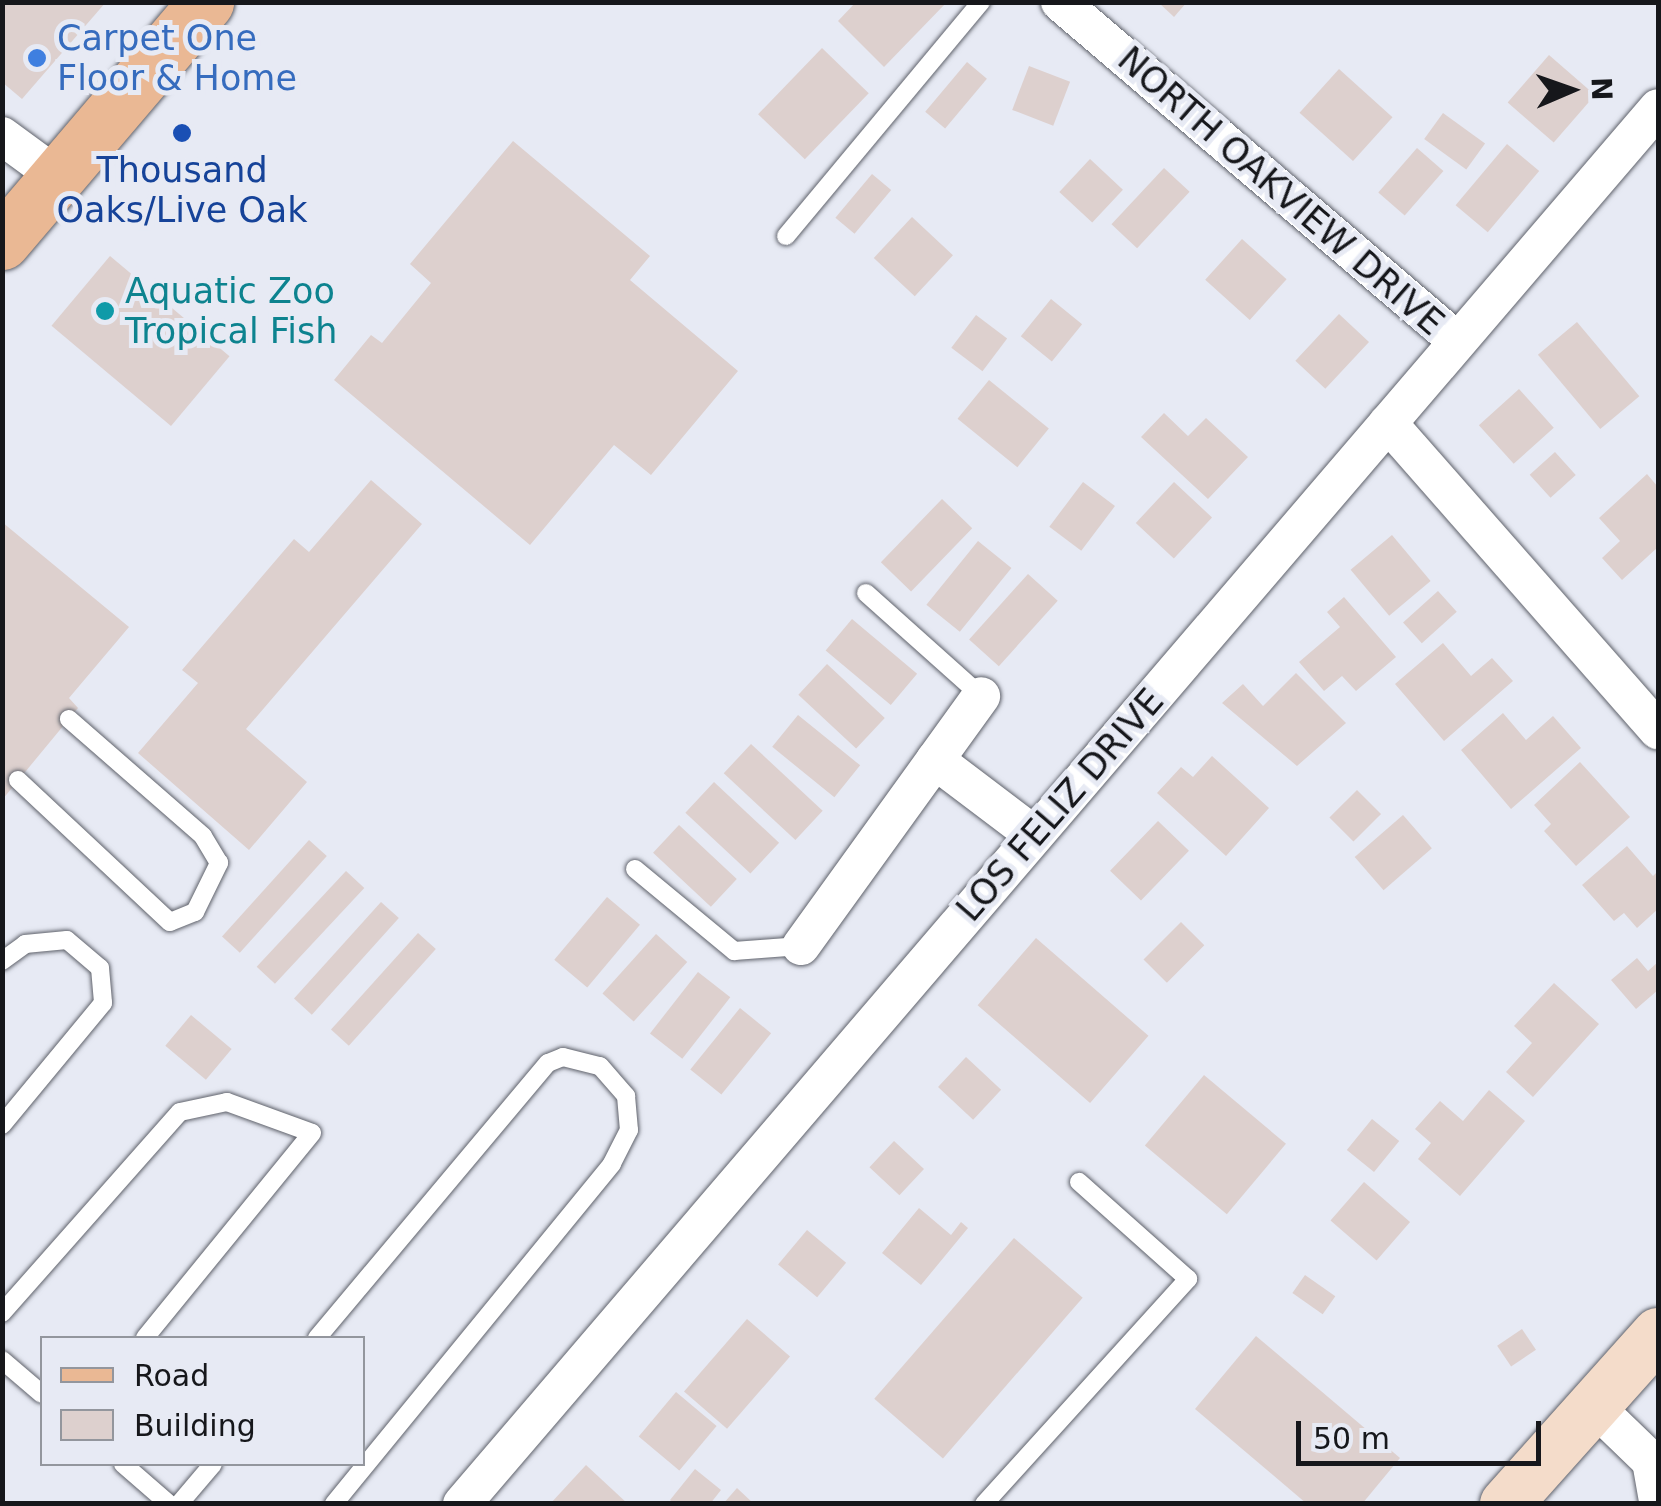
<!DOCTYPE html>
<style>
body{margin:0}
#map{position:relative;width:1661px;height:1506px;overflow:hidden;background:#e7eaf4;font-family:"DejaVu Sans",sans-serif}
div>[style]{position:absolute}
.building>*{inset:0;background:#ddd0ce;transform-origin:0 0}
.roads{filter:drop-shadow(0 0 2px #5f626b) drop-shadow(0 0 2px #5f626b)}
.service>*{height:18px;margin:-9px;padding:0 9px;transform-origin:9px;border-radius:9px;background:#fff}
.minor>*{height:38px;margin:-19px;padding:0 19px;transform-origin:19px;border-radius:19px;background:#fff}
.secondary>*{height:52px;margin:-26px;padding:0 26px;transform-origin:26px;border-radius:26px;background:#f4dcca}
.primary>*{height:55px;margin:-27.5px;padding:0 27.5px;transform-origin:27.5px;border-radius:27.5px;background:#eab894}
.dots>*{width:28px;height:28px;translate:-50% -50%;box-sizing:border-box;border:5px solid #e7eaf4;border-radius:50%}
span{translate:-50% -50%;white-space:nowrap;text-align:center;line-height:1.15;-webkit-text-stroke:10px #e7eaf4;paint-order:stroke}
.shop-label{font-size:35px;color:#366cbe}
.left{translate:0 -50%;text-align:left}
.transit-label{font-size:35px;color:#164399}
.street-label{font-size:35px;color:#16171b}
.culture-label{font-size:35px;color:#0d838f}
.frame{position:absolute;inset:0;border:5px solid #16171b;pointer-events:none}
.legend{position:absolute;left:40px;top:1336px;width:325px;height:130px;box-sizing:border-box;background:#e7eaf4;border:2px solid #93969d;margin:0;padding:12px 18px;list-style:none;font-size:30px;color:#16171b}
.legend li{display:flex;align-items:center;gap:20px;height:50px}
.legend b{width:50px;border:2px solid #93969d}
.north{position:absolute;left:1521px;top:40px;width:100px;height:100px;-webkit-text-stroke:8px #e7eaf4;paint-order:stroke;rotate:88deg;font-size:28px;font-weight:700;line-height:40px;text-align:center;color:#16171b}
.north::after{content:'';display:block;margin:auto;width:35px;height:45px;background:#16171b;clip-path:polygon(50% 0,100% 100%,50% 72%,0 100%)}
.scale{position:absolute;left:1296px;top:1421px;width:245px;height:45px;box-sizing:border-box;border:5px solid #16171b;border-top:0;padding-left:12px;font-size:30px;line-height:35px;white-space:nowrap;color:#16171b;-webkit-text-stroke:8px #e7eaf4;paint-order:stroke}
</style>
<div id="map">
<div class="building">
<div style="clip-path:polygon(2px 2px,106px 2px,22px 99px,2px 82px)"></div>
<div style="clip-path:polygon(856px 2px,947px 2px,884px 67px,838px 21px)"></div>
<div style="clip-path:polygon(1158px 2px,1187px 2px,1174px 17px)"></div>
<div style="left:822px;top:48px;width:65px;height:92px;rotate:44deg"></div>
<div style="left:1549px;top:55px;width:61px;height:63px;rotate:41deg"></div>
<div style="left:967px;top:62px;width:26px;height:65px;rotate:40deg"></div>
<div style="left:1029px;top:66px;width:44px;height:47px;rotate:21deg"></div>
<div style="left:1339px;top:69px;width:72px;height:59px;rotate:42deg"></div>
<div style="left:1443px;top:113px;width:52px;height:32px;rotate:36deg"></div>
<div style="clip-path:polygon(513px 141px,650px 256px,630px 280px,738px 371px,651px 475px,614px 445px,530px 545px,334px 380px,371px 335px,382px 343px,431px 283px,410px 264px)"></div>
<div style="left:1507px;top:144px;width:42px;height:80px;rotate:40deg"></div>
<div style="left:1417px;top:148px;width:35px;height:59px;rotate:41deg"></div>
<div style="left:1090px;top:159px;width:45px;height:45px;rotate:43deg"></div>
<div style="left:1164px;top:168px;width:35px;height:77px;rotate:43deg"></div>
<div style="left:872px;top:174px;width:25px;height:57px;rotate:40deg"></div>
<div style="left:912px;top:217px;width:56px;height:56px;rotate:43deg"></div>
<div style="left:1242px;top:239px;width:60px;height:55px;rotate:42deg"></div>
<div style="left:110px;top:256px;width:156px;height:91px;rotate:40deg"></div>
<div style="left:1051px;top:299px;width:40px;height:48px;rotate:39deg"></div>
<div style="left:1339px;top:314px;width:41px;height:64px;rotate:43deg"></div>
<div style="left:976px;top:315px;width:39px;height:41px;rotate:37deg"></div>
<div style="left:1577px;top:322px;width:97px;height:51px;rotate:50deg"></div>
<div style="left:989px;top:380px;width:77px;height:50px;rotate:39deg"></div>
<div style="left:1519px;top:389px;width:52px;height:54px;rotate:48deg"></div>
<div style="clip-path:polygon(1164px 413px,1188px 436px,1206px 418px,1248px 457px,1208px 499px,1141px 437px)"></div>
<div style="left:1555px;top:452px;width:31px;height:34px;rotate:48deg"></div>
<div style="clip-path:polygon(1647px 474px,1658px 487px,1658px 547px,1622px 580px,1602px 558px,1620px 541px,1599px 518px)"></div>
<div style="clip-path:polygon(371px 480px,422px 524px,246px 729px,307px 782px,249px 850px,138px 753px,198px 683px,182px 670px,294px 539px,309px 552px)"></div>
<div style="left:1083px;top:482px;width:40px;height:56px;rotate:37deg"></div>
<div style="left:1174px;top:482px;width:52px;height:56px;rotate:43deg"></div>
<div style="left:942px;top:499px;width:42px;height:88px;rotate:44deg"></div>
<div style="clip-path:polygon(2px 522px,129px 627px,69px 698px,78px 708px,2px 800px)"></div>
<div style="left:1392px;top:535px;width:60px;height:54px;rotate:50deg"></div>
<div style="left:978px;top:541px;width:43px;height:82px;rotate:39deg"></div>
<div style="left:1028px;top:574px;width:40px;height:88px;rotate:42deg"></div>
<div style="left:1438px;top:591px;width:28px;height:47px;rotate:48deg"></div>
<div style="clip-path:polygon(1344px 597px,1396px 657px,1356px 691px,1342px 676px,1324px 691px,1299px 662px,1340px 627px,1327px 612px)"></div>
<div style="left:852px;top:619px;width:85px;height:41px;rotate:40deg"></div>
<div style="clip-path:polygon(1443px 643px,1471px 676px,1492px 658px,1513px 681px,1444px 741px,1395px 684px)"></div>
<div style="left:827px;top:664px;width:79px;height:42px;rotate:43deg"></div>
<div style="clip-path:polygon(1296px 673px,1346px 723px,1297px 766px,1222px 703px,1243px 684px,1263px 706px)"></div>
<div style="clip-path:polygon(1503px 713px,1526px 740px,1553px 716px,1581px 748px,1511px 809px,1461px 750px)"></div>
<div style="left:798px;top:715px;width:80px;height:41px;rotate:39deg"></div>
<div style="left:751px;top:744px;width:98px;height:40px;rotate:43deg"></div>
<div style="clip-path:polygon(1212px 756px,1269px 808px,1226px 856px,1157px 793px,1181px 767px,1193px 777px)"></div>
<div style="clip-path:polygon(1580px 762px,1630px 817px,1576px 866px,1544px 831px,1551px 824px,1534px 805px)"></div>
<div style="left:714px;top:782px;width:89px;height:42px;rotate:43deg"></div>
<div style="left:1357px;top:790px;width:34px;height:39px;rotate:45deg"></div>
<div style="left:1403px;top:815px;width:44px;height:64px;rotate:49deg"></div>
<div style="left:1158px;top:821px;width:43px;height:69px;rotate:44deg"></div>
<div style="left:679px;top:825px;width:79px;height:38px;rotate:43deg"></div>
<div style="left:309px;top:840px;width:24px;height:130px;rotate:42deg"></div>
<div style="clip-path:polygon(1627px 846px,1653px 876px,1658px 871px,1658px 909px,1637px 928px,1624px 913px,1614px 921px,1582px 885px)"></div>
<div style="left:346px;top:871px;width:25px;height:131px;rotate:43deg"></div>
<div style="left:607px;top:897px;width:43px;height:82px;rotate:40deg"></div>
<div style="left:381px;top:902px;width:24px;height:130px;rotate:42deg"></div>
<div style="left:1181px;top:922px;width:33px;height:53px;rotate:45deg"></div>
<div style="left:418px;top:933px;width:24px;height:130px;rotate:42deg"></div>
<div style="left:656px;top:934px;width:42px;height:80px;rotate:42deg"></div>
<div style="left:1036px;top:938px;width:149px;height:89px;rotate:41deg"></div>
<div style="clip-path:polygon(1637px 958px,1648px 971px,1658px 962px,1658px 990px,1636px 1009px,1611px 980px)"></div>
<div style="left:698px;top:972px;width:41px;height:78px;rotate:38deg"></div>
<div style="clip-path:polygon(1554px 983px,1599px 1024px,1533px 1097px,1506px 1072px,1532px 1043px,1514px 1026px)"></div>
<div style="left:740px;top:1008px;width:40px;height:79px;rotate:39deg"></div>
<div style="left:191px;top:1015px;width:53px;height:40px;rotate:40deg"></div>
<div style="left:966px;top:1057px;width:48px;height:41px;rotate:43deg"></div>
<div style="left:1204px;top:1075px;width:107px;height:92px;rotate:40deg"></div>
<div style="clip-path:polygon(1489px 1090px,1525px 1121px,1460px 1196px,1418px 1159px,1431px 1143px,1415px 1129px,1440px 1101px,1463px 1121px)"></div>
<div style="left:1372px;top:1119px;width:35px;height:40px;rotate:39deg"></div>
<div style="left:894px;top:1141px;width:41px;height:36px;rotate:43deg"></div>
<div style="left:1364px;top:1182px;width:61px;height:51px;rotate:41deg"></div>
<div style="clip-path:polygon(919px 1208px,951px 1235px,961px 1222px,968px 1228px,921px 1285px,882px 1253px)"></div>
<div style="left:807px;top:1230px;width:51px;height:45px;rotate:40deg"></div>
<div style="left:1014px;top:1238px;width:91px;height:213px;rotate:41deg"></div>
<div style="left:1305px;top:1275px;width:37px;height:22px;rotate:35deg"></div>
<div style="left:747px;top:1319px;width:57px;height:96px;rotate:41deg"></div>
<div style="left:1522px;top:1329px;width:25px;height:30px;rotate:56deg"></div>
<div style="clip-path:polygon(1256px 1336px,1400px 1458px,1362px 1504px,1307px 1504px,1195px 1409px)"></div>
<div style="left:676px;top:1392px;width:53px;height:58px;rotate:40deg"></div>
<div style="clip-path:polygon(586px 1465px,628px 1504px,550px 1504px)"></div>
<div style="clip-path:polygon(695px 1469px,721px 1490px,710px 1504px,674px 1504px,670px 1500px)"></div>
<div style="clip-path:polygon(737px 1488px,754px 1504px,723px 1504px)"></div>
</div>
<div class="roads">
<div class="service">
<div style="left:786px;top:236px;width:305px;rotate:-50.2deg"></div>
<div style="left:866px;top:593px;width:154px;rotate:41.8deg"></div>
<div style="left:18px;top:780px;width:208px;rotate:43.1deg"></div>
<div style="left:170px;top:922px;width:27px;rotate:-22deg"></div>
<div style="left:195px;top:912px;width:55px;rotate:-63.9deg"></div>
<div style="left:219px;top:863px;width:31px;rotate:-121deg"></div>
<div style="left:203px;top:836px;width:178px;rotate:-138.9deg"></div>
<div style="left:635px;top:869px;width:129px;rotate:39.6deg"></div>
<div style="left:734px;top:951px;width:67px;rotate:-4.3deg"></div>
<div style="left:2px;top:961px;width:29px;rotate:-36deg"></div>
<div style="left:25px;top:944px;width:42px;rotate:-5.4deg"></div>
<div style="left:67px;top:940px;width:43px;rotate:40.3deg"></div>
<div style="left:100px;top:968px;width:35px;rotate:85deg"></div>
<div style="left:103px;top:1003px;width:158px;rotate:129.6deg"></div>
<div style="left:2px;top:1313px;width:268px;rotate:-48.5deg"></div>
<div style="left:180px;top:1112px;width:48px;rotate:-12deg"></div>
<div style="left:227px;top:1102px;width:90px;rotate:20deg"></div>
<div style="left:312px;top:1133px;width:264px;rotate:129.2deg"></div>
<div style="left:317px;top:1338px;width:359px;rotate:-50deg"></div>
<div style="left:548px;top:1063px;width:16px;rotate:-22deg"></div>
<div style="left:563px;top:1057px;width:38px;rotate:14deg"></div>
<div style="left:600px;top:1066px;width:40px;rotate:49deg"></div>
<div style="left:626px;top:1096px;width:34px;rotate:85deg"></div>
<div style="left:629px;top:1130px;width:38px;rotate:117deg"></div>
<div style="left:612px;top:1164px;width:439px;rotate:129.3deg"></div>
<div style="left:2px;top:1360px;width:52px;rotate:40.4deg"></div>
<div style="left:123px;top:1464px;width:61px;rotate:41deg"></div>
<div style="left:179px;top:1504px;width:52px;rotate:-49.6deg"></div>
<div style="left:984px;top:1504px;width:304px;rotate:-47.8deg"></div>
<div style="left:1188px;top:1279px;width:146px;rotate:-138.3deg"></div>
</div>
<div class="minor">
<div style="left:1060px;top:2px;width:522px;rotate:40.49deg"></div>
<div style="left:2px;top:136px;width:69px;rotate:36.2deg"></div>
<div style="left:1388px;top:423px;width:409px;rotate:48.7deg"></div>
<div style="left:935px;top:760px;width:124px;rotate:37.1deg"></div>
<div style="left:801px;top:946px;width:308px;rotate:-54.2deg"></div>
<div style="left:1593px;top:1405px;width:81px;rotate:44deg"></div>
<div style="left:1651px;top:1461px;width:39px;rotate:80deg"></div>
<div style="left:462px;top:1504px;width:1838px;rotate:-49.41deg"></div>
</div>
<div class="secondary">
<div style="left:1506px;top:1504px;width:228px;rotate:-48.2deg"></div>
</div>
<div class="primary">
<div style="left:2px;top:242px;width:315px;rotate:-49.6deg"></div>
</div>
</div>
<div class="dots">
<div style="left:37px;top:58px;background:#3f7fe0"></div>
<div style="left:182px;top:133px;background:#1a4fb4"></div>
<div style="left:105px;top:311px;background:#0f9aa8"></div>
</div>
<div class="shop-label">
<span class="left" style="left:57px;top:58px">Carpet One<br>Floor &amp; Home</span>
</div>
<div class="transit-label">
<span style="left:182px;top:190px">Thousand<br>Oaks/Live Oak</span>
</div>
<div class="street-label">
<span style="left:1281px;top:191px;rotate:41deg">NORTH OAKVIEW DRIVE</span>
<span style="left:1060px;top:805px;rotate:-49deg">LOS FELIZ DRIVE</span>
</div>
<div class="culture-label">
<span class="left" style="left:125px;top:311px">Aquatic Zoo<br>Tropical Fish</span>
</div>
<div class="frame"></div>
<ul class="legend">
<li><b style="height:12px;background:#eab894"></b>Road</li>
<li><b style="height:28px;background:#ddd0ce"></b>Building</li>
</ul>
<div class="north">N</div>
<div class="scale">50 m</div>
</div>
